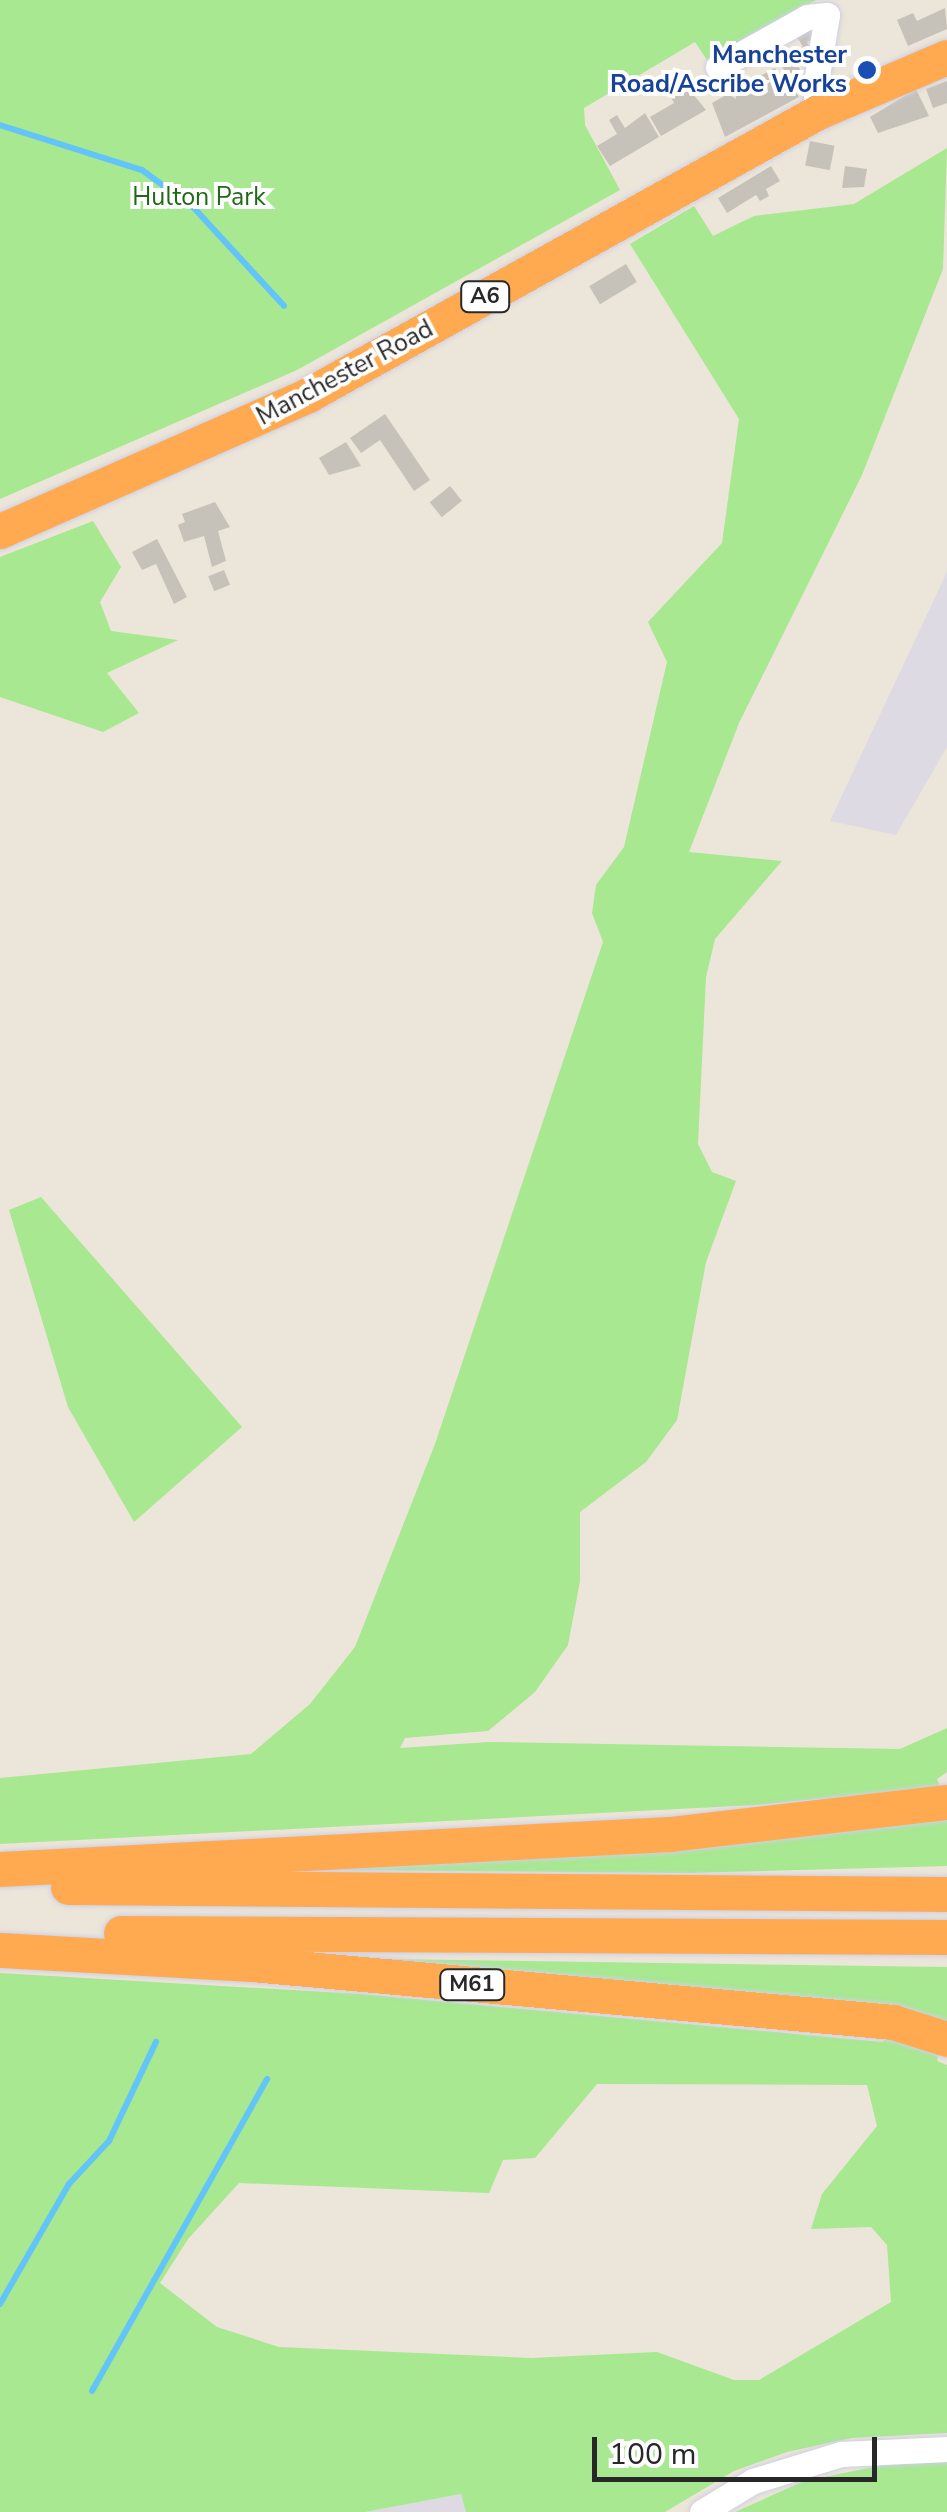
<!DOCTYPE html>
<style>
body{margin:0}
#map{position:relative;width:947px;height:2512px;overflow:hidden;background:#ece5d9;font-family:"Nunito Sans",sans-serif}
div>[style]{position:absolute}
.industrial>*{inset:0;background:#dedae4}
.green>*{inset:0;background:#a7e890}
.stream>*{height:6px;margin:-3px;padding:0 3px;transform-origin:3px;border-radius:3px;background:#62c4f8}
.building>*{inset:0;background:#c7c2b9;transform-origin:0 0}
.roads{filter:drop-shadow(0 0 2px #ced0e3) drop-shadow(0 0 2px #ced0e3)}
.minor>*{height:25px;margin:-12.5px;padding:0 12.5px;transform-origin:12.5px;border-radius:12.5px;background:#fff}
.highway>*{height:35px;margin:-17.5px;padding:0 17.5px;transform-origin:17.5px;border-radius:17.5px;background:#ffaa51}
.dots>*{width:28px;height:28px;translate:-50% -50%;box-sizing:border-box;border:5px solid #fff;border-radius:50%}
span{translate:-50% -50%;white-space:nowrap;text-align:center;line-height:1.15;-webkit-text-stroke:8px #fff;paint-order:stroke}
.shield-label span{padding:2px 8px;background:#fff;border:2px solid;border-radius:8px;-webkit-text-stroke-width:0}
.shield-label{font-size:22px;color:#282828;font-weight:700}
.transit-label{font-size:25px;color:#164399;font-weight:700}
.right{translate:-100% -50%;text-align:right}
.park-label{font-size:25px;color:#1f6a14}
.street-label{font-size:25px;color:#282828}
.scale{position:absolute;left:592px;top:2437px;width:285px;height:45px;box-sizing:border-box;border:5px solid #282828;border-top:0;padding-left:12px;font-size:30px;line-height:35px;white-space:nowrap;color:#282828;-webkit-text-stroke:8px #fff;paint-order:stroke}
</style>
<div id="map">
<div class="industrial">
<div style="clip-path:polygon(947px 572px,947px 747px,896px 835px,830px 821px)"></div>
<div style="clip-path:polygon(462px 2494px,466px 2512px,365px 2512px)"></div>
</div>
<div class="green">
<div style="clip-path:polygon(0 0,816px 0,709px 63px,695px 42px,584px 108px,585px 125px,620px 190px,297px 370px,0 499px)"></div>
<div style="clip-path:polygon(947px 148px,943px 269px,862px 475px,739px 723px,689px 852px,782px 861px,715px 939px,706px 977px,698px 1144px,712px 1172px,736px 1181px,706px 1262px,677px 1420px,646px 1462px,580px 1512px,580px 1581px,568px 1645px,535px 1692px,488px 1731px,405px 1738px,400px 1748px,489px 1742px,900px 1749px,947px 1728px,947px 1772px,937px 1779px,940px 1787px,756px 1805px,0 1844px,0 1778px,251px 1754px,310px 1704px,355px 1647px,435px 1444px,603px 942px,592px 913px,596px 885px,624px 847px,667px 662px,648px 622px,722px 543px,739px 419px,630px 244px,694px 206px,713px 236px,754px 216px,854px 204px)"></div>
<div style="clip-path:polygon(93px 521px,121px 567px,100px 602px,111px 631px,178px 640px,107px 673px,139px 713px,103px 732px,0 697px,0 557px)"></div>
<div style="clip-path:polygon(41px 1197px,242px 1427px,134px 1522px,68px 1407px,9px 1210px)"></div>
<div style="clip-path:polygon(947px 1812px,947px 1866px,689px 1873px,339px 1870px,880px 1828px)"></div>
<div style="clip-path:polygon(382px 1959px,947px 1967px,947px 2030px)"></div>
<div style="clip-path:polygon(evenodd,0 1973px,361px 1994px,883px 2042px,886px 2036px,940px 2049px,937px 2061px,947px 2065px,947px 2433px,852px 2438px,787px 2452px,734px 2471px,665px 2512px,466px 2512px,461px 2494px,365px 2512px,0 2512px,0 1973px,597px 2084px,867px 2085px,877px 2126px,822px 2194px,811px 2229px,871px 2227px,887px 2245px,891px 2302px,759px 2380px,734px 2380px,657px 2352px,531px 2358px,279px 2347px,217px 2327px,160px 2283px,188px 2239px,239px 2183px,489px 2193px,503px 2160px,535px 2158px,597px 2084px)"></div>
<div style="clip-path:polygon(908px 2460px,947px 2461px,947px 2512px,735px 2512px,804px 2481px)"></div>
</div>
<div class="stream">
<div style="left:0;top:125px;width:149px;rotate:17.6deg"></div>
<div style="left:142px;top:170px;width:64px;rotate:36.2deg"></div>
<div style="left:194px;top:208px;width:133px;rotate:47.4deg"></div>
<div style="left:0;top:2304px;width:138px;rotate:-60.1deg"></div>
<div style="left:69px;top:2184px;width:59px;rotate:-47.1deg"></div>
<div style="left:109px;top:2141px;width:110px;rotate:-64.6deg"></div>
<div style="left:92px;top:2391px;width:358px;rotate:-60.7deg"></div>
</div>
<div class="building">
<div style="clip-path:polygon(945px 8px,947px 29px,908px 46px,897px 20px,913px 13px,917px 21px)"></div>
<div style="clip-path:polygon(813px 25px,819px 36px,807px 42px,814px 54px,798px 66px,805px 78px,792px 85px,799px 97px,725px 137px,712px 103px,728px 94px,736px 99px,736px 89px,752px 81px,756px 88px,765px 83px,760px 76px,775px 68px,779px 76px,785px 72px,779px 60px,803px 47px,796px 35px)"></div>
<div style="clip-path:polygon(947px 81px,947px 103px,933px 108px,926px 89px)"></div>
<div style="clip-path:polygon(684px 83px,706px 110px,661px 136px,650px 117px,674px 103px,668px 92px)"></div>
<div style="clip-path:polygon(916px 89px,929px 116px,878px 133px,870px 117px)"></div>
<div style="clip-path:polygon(645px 113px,659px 137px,610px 166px,597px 146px,617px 134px,609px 120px,617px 115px,625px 128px)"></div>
<div style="left:810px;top:141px;width:25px;height:25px;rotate:11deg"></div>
<div style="clip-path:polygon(771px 166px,780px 181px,766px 189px,769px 196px,760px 201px,756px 195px,727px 213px,718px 198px)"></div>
<div style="clip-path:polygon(845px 166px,867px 169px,864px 187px,842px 188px)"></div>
<div style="left:626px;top:264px;width:21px;height:43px;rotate:59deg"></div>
<div style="clip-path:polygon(385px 414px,430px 480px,414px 491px,380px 440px,361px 453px,350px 438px)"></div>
<div style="clip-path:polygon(346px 442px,361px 466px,329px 475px,319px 458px)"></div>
<div style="left:450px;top:486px;width:19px;height:26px;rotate:51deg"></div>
<div style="clip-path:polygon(215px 502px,230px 527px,218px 531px,226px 561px,212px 567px,204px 536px,184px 542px,178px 525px,185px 522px,182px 514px)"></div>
<div style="clip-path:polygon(157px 539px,187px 597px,174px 604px,156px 564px,142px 570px,132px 552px)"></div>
<div style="left:224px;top:570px;width:16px;height:17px;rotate:68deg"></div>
</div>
<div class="roads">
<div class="minor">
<div style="left:718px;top:67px;width:102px;rotate:-29.3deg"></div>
<div style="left:807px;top:17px;width:20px;rotate:-6deg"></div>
<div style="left:827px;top:15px;width:74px;rotate:99.3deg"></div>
<div style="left:815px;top:88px;width:24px;rotate:83deg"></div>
<div style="left:702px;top:2512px;width:60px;rotate:-31.3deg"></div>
<div style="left:753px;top:2481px;width:92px;rotate:-17.1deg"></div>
<div style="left:841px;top:2454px;width:106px;rotate:-2.7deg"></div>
</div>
<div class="highway">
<div style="left:0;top:531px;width:337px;rotate:-23.8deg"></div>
<div style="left:308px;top:395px;width:583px;rotate:-29.03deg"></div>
<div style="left:818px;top:112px;width:140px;rotate:-23.1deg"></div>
<div style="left:0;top:1869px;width:670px;rotate:-2.99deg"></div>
<div style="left:669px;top:1834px;width:280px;rotate:-6.6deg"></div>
<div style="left:68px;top:1887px;width:879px;rotate:0.46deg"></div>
<div style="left:121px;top:1933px;width:826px;rotate:0.28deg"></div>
<div style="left:0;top:1950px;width:252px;rotate:3.2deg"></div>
<div style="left:252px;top:1964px;width:644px;rotate:5.17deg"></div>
<div style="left:893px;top:2022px;width:57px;rotate:17.5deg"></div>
</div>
</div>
<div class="dots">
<div style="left:867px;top:70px;background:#1a4fb4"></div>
</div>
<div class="shield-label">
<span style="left:485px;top:297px">A6</span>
<span style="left:472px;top:1985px">M61</span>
</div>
<div class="transit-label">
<span class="right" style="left:847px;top:70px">Manchester<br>Road/Ascribe Works</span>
</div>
<div class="park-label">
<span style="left:199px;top:197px">Hulton Park</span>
</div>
<div class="street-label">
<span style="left:345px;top:373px;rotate:-28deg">Manchester Road</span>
</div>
<div class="scale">100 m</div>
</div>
